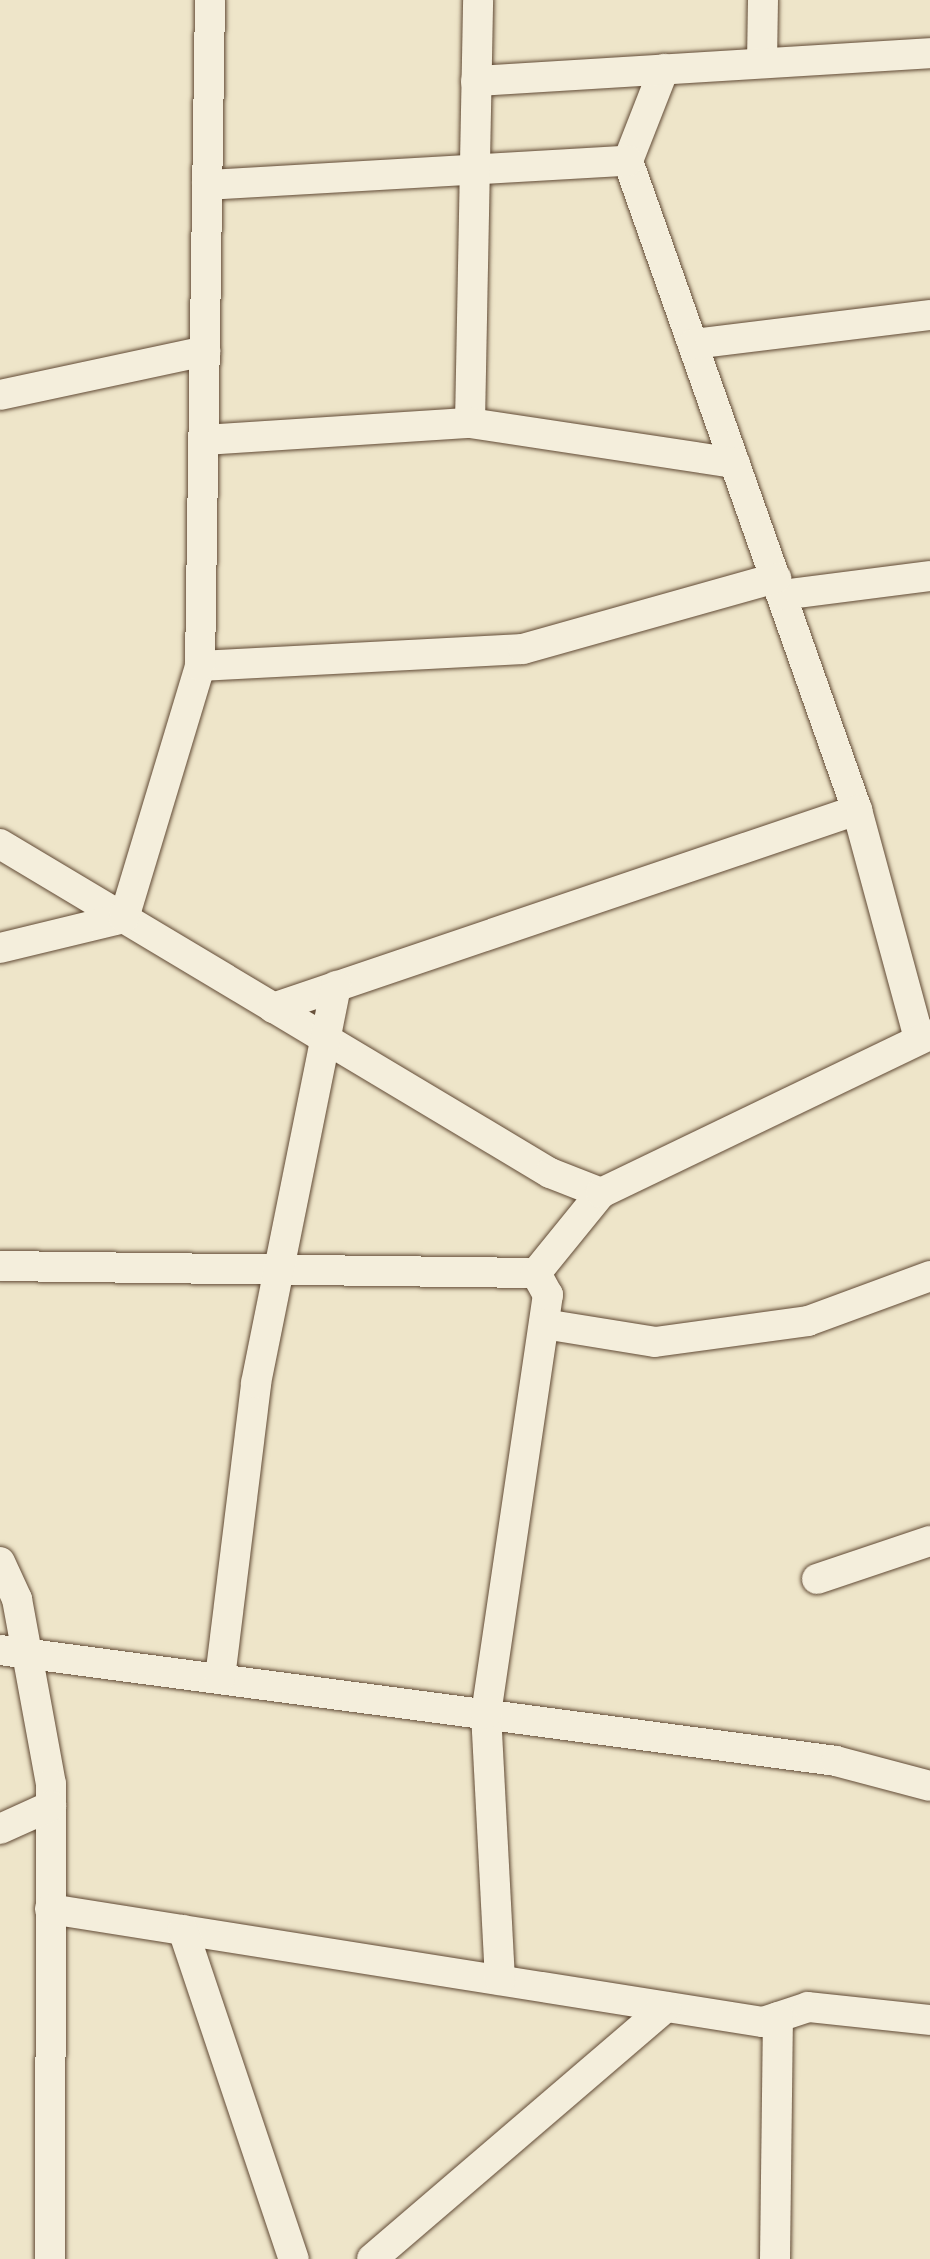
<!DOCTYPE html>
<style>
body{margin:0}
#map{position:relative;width:930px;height:2259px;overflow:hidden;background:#eee5c9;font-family:"IM FELL Great Primer",serif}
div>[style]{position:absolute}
.roads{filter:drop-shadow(0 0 2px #614a35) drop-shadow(0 0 2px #614a35)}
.minor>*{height:30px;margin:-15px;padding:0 15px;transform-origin:15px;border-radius:15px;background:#f4eedc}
span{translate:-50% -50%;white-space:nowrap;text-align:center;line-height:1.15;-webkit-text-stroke:5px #f4eedc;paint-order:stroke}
</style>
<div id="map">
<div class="roads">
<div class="minor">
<div style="left:762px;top:63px;width:63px;rotate:-89.1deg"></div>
<div style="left:664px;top:69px;width:99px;rotate:111.4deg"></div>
<div style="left:628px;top:161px;width:688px;rotate:70.56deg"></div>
<div style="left:857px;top:810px;width:236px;rotate:74.8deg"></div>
<div style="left:476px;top:81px;width:455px;rotate:-3.5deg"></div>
<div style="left:207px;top:185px;width:422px;rotate:-3.3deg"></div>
<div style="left:693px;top:344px;width:239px;rotate:-7deg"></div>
<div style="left:0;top:395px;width:210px;rotate:-12.1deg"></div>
<div style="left:470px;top:423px;width:423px;rotate:-88.9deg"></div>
<div style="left:204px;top:440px;width:267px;rotate:-3.7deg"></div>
<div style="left:470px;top:423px;width:268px;rotate:8.6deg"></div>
<div style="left:782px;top:595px;width:149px;rotate:-7.3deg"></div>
<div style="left:200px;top:666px;width:323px;rotate:-3deg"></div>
<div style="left:523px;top:649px;width:263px;rotate:-15.7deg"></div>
<div style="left:0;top:844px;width:641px;rotate:30.89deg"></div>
<div style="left:550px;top:1173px;width:55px;rotate:21.4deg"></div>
<div style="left:0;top:948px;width:128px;rotate:-13.6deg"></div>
<div style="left:124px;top:918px;width:263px;rotate:-73.2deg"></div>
<div style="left:200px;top:666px;width:666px;rotate:-89.14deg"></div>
<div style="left:273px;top:1008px;width:617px;rotate:-18.73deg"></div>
<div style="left:0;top:1266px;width:536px;rotate:0.75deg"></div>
<div style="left:536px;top:1273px;width:103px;rotate:-50.9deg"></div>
<div style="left:601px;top:1193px;width:365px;rotate:-25.7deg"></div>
<div style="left:544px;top:1324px;width:112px;rotate:9.2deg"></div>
<div style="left:655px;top:1342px;width:154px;rotate:-7.8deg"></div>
<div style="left:808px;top:1321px;width:130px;rotate:-20.2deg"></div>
<div style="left:0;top:1562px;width:41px;rotate:65.3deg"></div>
<div style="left:17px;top:1599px;width:188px;rotate:79.6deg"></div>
<div style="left:51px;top:1784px;width:475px;rotate:90.1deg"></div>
<div style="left:817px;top:1579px;width:119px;rotate:-18.6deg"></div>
<div style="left:0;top:1650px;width:843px;rotate:7.56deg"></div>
<div style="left:836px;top:1761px;width:97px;rotate:14.9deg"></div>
<div style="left:220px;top:1678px;width:297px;rotate:-83deg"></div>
<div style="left:256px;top:1383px;width:405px;rotate:-78.6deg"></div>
<div style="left:0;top:1829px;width:56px;rotate:-24.3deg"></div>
<div style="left:50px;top:1909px;width:722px;rotate:9.01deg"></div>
<div style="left:763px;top:2022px;width:47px;rotate:-18.4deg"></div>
<div style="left:808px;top:2007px;width:123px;rotate:6.1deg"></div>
<div style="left:183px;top:1930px;width:347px;rotate:71.4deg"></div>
<div style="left:500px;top:1980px;width:266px;rotate:-93deg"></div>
<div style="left:486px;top:1714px;width:424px;rotate:-81.6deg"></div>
<div style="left:548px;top:1295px;width:25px;rotate:-119deg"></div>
<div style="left:372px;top:2259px;width:387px;rotate:-40.6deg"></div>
<div style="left:775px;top:2259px;width:242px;rotate:-89.3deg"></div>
</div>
</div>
</div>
